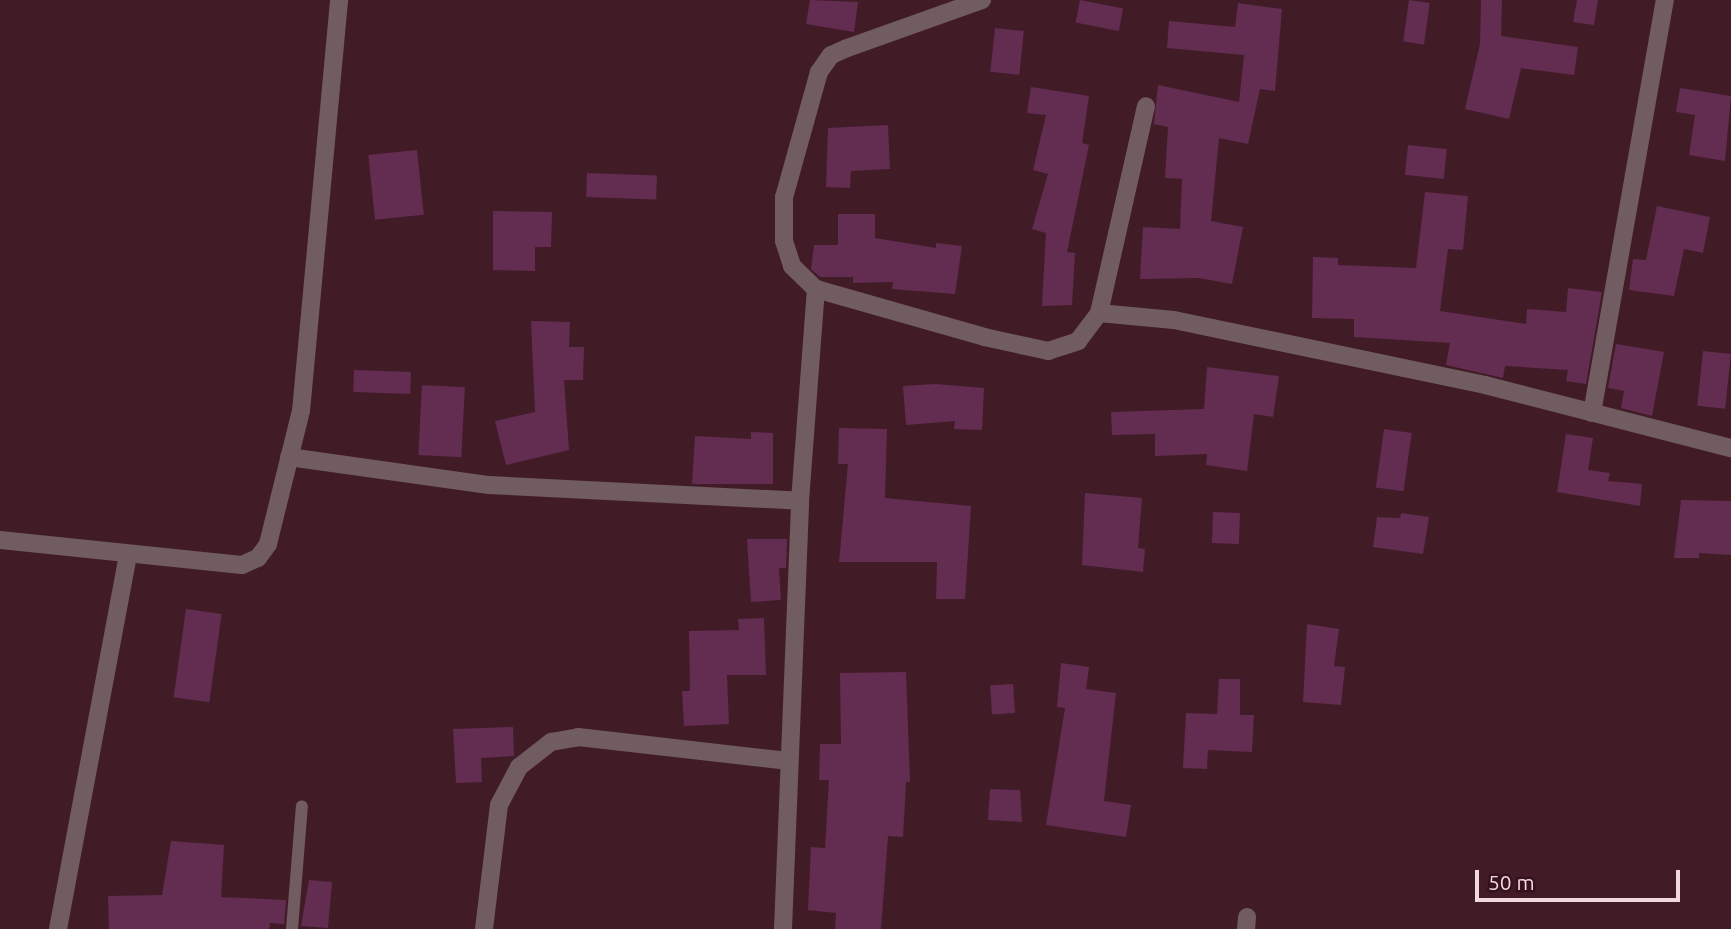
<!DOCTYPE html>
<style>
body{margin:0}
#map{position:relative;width:1731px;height:929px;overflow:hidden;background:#411c27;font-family:Ubuntu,sans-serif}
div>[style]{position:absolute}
.building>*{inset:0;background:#632c51;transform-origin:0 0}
.lane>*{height:12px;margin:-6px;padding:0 6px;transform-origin:6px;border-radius:6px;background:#705c61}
.street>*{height:18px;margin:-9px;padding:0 9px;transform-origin:9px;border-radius:9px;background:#705c61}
span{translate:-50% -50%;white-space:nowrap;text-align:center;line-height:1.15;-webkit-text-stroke:5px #36121e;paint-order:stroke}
.scale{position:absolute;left:1475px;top:870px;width:205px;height:32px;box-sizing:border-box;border:4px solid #f3d9df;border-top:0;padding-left:9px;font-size:21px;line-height:24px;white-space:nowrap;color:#f3d9df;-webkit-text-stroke:5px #36121e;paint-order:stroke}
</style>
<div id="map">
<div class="building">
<div style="clip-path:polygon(810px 0,858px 2px,854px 32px,806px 24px)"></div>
<div style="left:1080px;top:0;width:44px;height:23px;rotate:11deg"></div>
<div style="left:1409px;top:0;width:21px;height:42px;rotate:8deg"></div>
<div style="clip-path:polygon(1481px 0,1502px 0,1501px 36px,1578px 47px,1574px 75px,1521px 68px,1509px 119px,1465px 109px,1480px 44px)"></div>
<div style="clip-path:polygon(1577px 0,1598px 0,1594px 25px,1573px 22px)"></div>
<div style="clip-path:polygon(1238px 3px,1282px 9px,1275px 91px,1260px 89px,1248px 144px,1219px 138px,1211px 221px,1243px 227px,1232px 284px,1199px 278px,1140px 279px,1143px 227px,1180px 229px,1182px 179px,1165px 178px,1168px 127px,1154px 124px,1158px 85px,1239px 102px,1244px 55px,1167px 48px,1169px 21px,1235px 27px)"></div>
<div style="left:995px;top:28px;width:29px;height:44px;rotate:6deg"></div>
<div style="clip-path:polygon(1031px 87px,1089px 96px,1082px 143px,1089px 145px,1067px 252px,1075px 253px,1072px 305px,1042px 306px,1046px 233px,1032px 229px,1048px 174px,1033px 170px,1046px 115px,1027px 113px)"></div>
<div style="clip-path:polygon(1680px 88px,1731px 96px,1725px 161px,1689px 155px,1695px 115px,1676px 112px)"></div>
<div style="clip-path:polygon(888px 125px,890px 169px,851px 171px,850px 188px,826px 187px,828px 128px)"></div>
<div style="left:1408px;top:145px;width:39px;height:30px;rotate:6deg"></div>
<div style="left:417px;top:150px;width:65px;height:49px;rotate:84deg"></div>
<div style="left:587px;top:173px;width:70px;height:24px;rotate:2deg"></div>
<div style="clip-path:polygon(1425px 192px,1468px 196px,1463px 250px,1448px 249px,1440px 311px,1526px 324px,1527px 309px,1566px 312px,1568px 288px,1602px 292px,1586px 384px,1566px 381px,1568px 370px,1505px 366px,1503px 378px,1446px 365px,1450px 343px,1354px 337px,1354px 319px,1312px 318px,1313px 257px,1338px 258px,1338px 265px,1416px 268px)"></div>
<div style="clip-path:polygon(1657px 206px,1710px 217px,1703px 253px,1684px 249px,1674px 296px,1629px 290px,1633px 259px,1646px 260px)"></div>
<div style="clip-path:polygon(493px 211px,552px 212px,551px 247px,535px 247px,535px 271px,493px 270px)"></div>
<div style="clip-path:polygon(838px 214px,875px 214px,875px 238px,936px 248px,936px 243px,962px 246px,955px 294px,892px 289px,893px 282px,853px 283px,853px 277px,820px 277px,811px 269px,814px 245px,838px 245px)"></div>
<div style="clip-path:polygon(531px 321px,570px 322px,569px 347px,584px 347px,583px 380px,564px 380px,569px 450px,506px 465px,495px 421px,535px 412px)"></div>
<div style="clip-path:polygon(1616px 344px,1664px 352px,1652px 416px,1621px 408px,1624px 391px,1608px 388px)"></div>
<div style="left:1703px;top:351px;width:28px;height:55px;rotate:6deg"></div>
<div style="clip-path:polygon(1207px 367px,1279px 376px,1273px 417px,1254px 414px,1247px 471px,1206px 465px,1207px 454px,1155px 456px,1155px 434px,1112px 435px,1111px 412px,1204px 409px)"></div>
<div style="left:354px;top:370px;width:57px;height:22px;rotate:2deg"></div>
<div style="clip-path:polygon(935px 384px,984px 388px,982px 430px,954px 429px,955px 421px,906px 425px,903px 386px)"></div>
<div style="left:422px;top:385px;width:43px;height:70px;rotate:3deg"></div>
<div style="clip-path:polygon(839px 428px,887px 429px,885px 498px,971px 506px,965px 599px,936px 599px,937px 562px,839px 562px,848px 464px,838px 464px)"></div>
<div style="left:1384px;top:429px;width:28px;height:59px;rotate:8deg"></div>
<div style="clip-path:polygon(751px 432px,773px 433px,773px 484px,692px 484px,695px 436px,751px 439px)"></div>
<div style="clip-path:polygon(1566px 434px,1593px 438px,1588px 470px,1610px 473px,1608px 481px,1642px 484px,1640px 506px,1557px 492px)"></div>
<div style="clip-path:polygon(1085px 493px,1142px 498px,1138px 548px,1145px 549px,1143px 572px,1082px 565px)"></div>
<div style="clip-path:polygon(1681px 500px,1731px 501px,1731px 555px,1699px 553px,1699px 558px,1674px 558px)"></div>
<div style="left:1213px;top:512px;width:27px;height:31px;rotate:2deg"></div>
<div style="clip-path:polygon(1401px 513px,1429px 517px,1423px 554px,1373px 547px,1377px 517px,1400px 518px)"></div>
<div style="clip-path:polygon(747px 539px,787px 539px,786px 568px,779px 568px,781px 600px,751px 602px)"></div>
<div style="left:186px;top:609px;width:36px;height:89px;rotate:8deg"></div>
<div style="clip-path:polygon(764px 618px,766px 675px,727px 675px,729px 724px,684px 726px,682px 691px,690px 691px,689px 631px,739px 630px,738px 619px)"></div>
<div style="clip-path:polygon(1307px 624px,1339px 629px,1334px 666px,1345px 667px,1341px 705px,1303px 702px)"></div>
<div style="clip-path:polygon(1061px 663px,1089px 667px,1086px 689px,1116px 693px,1104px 801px,1131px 805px,1126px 837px,1046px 825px,1065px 708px,1057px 707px)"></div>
<div style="clip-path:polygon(906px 672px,910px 782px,906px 782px,903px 837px,888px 836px,881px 929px,835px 929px,836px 913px,808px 910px,811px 847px,825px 848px,829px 780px,819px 780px,820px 744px,841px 744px,840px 673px)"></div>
<div style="clip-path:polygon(1219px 679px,1240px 679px,1240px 715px,1254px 715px,1252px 752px,1208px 750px,1207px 769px,1183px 768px,1186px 713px,1217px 714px)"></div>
<div style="left:1013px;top:684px;width:29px;height:23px;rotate:86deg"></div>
<div style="clip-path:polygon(513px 727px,514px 756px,481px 758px,482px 782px,456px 783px,453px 729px)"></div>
<div style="clip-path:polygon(990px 789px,1020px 790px,1022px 822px,988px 820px)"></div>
<div style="clip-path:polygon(171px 841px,224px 845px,221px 897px,286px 900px,284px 924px,270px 923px,269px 929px,109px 929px,108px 896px,162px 895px)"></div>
<div style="clip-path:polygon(309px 880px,332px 882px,328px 928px,301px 926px)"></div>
</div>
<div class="lane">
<div style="left:292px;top:929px;width:123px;rotate:-85.4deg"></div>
</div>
<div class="street">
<div style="left:982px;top:0;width:143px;rotate:160.4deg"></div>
<div style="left:847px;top:48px;width:17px;rotate:156deg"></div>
<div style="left:831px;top:55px;width:21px;rotate:125deg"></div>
<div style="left:819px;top:72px;width:130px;rotate:105.6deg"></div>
<div style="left:784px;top:197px;width:44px;rotate:90deg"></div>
<div style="left:784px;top:241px;width:26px;rotate:72deg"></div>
<div style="left:792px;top:266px;width:33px;rotate:44deg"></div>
<div style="left:816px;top:289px;width:175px;rotate:15.9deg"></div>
<div style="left:984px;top:337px;width:66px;rotate:12.3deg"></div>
<div style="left:1048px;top:351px;width:32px;rotate:-18deg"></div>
<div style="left:1078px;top:341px;width:35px;rotate:-53deg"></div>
<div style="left:1099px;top:313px;width:75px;rotate:5.3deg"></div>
<div style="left:1174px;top:320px;width:318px;rotate:11.8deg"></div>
<div style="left:1485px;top:385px;width:254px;rotate:14.4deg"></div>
<div style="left:1099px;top:313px;width:212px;rotate:-77.2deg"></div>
<div style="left:1592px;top:413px;width:419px;rotate:-80deg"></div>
<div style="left:289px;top:457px;width:202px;rotate:8deg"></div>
<div style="left:489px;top:485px;width:311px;rotate:2.9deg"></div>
<div style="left:0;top:540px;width:243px;rotate:5.9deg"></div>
<div style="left:242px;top:565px;width:17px;rotate:-24deg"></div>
<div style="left:258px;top:558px;width:17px;rotate:-54deg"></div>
<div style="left:268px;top:544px;width:137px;rotate:-76.1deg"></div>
<div style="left:301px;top:411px;width:413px;rotate:-84.7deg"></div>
<div style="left:58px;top:929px;width:381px;rotate:-79.4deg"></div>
<div style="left:484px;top:929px;width:125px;rotate:-83.1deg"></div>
<div style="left:499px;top:805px;width:43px;rotate:-62.2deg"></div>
<div style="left:519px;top:767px;width:41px;rotate:-38deg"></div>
<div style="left:551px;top:742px;width:27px;rotate:-10deg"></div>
<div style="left:578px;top:737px;width:212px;rotate:6.5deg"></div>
<div style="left:783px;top:929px;width:428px;rotate:-87.7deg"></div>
<div style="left:800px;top:501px;width:213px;rotate:-85.7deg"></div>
<div style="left:1246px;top:929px;width:12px;rotate:-85deg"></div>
</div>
<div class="scale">50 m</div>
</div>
